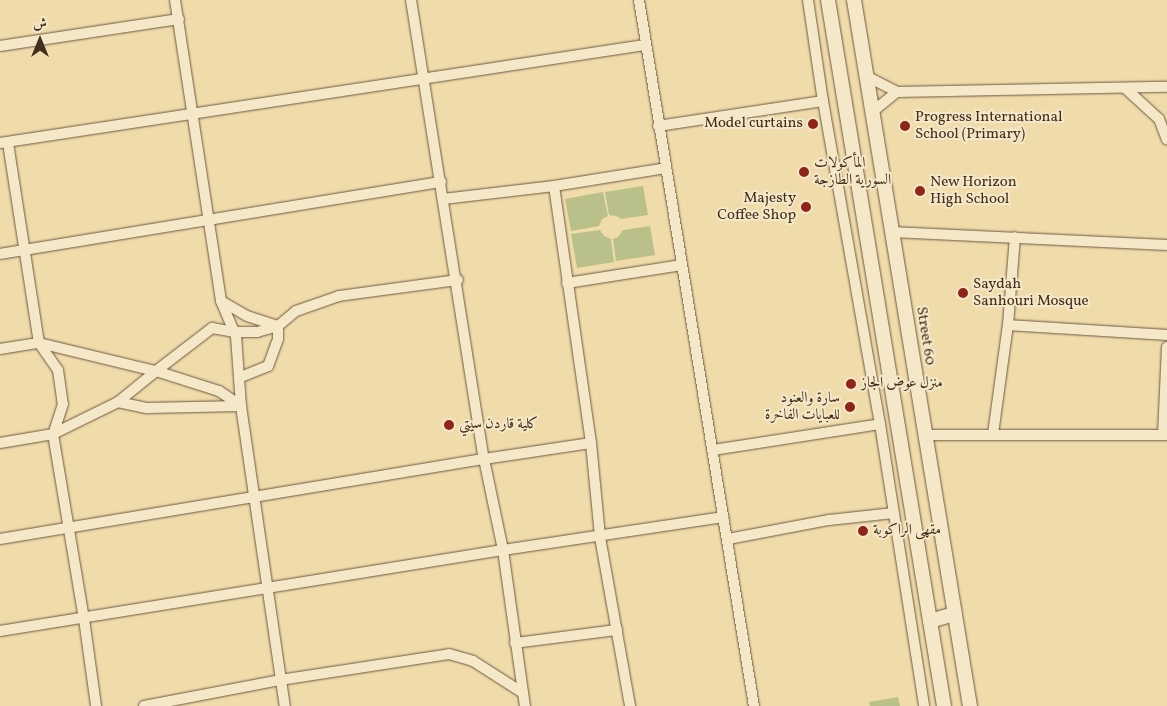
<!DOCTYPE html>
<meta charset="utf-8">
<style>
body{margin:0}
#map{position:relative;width:1167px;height:706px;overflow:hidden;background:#f0dbab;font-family:Vollkorn,Amiri,serif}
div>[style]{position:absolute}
.green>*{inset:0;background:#bac089}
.roads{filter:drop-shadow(0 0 1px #6d5940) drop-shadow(0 0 1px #6d5940)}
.street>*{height:10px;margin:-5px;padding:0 5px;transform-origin:5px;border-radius:5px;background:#f5e8c8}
.secondary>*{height:14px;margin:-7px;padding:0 7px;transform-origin:7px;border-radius:7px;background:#f5e8c8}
.dots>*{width:14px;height:14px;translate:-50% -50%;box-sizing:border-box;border:2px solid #f5e8c8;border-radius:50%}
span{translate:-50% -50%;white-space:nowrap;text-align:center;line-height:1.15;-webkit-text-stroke:4px #f5e8c8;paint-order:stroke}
.poi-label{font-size:15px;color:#412e1c}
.left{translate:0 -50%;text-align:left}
.right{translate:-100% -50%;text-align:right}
.street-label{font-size:15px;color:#412e1c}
.north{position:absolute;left:15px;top:15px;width:50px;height:50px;-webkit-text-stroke:4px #f5e8c8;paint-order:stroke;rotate:0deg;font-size:14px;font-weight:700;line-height:20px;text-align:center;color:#412e1c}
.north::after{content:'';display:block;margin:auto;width:18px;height:22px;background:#412e1c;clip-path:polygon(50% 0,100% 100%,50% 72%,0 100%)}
</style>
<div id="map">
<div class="green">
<div style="clip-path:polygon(643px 186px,648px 215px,621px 219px,616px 216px,609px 215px,605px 192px)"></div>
<div style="clip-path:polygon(603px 192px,608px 216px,602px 219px,599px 226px,571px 231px,565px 199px)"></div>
<div style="clip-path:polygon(650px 226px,655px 255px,616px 261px,613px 239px,618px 237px,623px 230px)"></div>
<div style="clip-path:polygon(600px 230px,604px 236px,611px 239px,614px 262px,577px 268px,571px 234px)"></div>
<div style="clip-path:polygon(898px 697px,900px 706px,870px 706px,869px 702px)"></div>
</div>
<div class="roads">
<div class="street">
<div style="left:175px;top:0;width:304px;rotate:81.3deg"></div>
<div style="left:221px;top:301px;width:38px;rotate:67deg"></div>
<div style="left:236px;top:336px;width:70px;rotate:85.9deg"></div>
<div style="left:241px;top:406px;width:303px;rotate:81.7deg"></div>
<div style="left:411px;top:0;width:465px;rotate:81deg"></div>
<div style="left:484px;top:459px;width:93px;rotate:78.2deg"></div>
<div style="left:503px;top:550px;width:158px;rotate:82deg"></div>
<div style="left:639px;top:0;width:715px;rotate:80.75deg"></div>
<div style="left:808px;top:0;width:102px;rotate:81.6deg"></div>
<div style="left:823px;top:101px;width:328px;rotate:80deg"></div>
<div style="left:880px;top:424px;width:285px;rotate:81.1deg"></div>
<div style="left:0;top:46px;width:181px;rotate:-8.6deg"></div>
<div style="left:866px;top:76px;width:35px;rotate:27deg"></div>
<div style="left:897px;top:92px;width:270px;rotate:-1.1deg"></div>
<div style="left:1125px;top:88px;width:46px;rotate:42.4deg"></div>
<div style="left:1159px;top:119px;width:22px;rotate:69deg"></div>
<div style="left:872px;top:112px;width:32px;rotate:-39deg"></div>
<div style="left:658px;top:126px;width:167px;rotate:-8.6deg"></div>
<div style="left:0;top:143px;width:652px;rotate:-8.64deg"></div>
<div style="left:8px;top:143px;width:202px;rotate:81.2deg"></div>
<div style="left:39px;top:343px;width:33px;rotate:55deg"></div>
<div style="left:58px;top:370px;width:34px;rotate:82deg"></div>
<div style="left:63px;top:404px;width:32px;rotate:108deg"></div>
<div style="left:53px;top:434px;width:188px;rotate:80.5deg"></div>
<div style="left:84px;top:619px;width:88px;rotate:82.1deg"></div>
<div style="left:554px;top:186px;width:260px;rotate:81.8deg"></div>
<div style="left:591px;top:443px;width:94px;rotate:84.5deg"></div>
<div style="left:600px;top:537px;width:172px;rotate:79.9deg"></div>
<div style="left:443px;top:199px;width:112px;rotate:-6.7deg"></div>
<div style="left:554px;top:186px;width:113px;rotate:-9.1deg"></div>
<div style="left:891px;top:232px;width:276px;rotate:2.7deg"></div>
<div style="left:0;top:254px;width:447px;rotate:-9.3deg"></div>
<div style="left:567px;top:283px;width:116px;rotate:-8.9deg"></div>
<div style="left:221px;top:301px;width:30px;rotate:30deg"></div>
<div style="left:247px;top:316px;width:33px;rotate:18deg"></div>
<div style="left:278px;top:326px;width:13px;rotate:90deg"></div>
<div style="left:278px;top:339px;width:29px;rotate:110deg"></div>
<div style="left:268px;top:366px;width:31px;rotate:158deg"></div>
<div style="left:1008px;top:325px;width:159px;rotate:3.6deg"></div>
<div style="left:0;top:349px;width:39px;rotate:-9deg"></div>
<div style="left:39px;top:343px;width:120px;rotate:13.5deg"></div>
<div style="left:156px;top:371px;width:71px;rotate:-37.5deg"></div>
<div style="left:212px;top:328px;width:22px;rotate:10deg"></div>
<div style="left:234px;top:332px;width:23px"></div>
<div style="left:257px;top:332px;width:22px;rotate:-16deg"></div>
<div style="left:278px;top:326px;width:23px;rotate:-40deg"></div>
<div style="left:296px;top:311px;width:46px;rotate:-19.2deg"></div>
<div style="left:339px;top:296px;width:120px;rotate:-7.7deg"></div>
<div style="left:118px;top:402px;width:49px;rotate:-39.2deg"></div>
<div style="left:156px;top:371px;width:66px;rotate:17.6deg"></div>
<div style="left:219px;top:391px;width:27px;rotate:34deg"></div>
<div style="left:993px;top:434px;width:110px;rotate:-82.2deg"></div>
<div style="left:1008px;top:325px;width:88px;rotate:-85.5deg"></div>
<div style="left:926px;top:435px;width:241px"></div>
<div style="left:1163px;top:435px;width:88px;rotate:-87.4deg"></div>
<div style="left:0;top:443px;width:54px;rotate:-9.6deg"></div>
<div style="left:53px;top:434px;width:72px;rotate:-26.2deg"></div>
<div style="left:118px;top:402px;width:30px;rotate:12deg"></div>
<div style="left:147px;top:408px;width:94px;rotate:-1.2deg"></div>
<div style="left:713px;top:450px;width:169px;rotate:-8.8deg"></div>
<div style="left:0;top:539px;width:491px;rotate:-9.4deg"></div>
<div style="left:484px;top:459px;width:108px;rotate:-8.5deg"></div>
<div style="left:728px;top:539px;width:103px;rotate:-10.7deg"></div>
<div style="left:829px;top:520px;width:65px;rotate:-6.1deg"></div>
<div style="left:0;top:631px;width:509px;rotate:-9.15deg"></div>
<div style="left:503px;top:550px;width:223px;rotate:-8.5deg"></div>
<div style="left:515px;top:643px;width:103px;rotate:-7.3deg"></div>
<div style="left:144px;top:706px;width:138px;rotate:-10.8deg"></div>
<div style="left:280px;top:680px;width:171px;rotate:-8.7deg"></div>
<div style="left:449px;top:654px;width:25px;rotate:16deg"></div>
<div style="left:473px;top:661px;width:59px;rotate:32.6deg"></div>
</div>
<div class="secondary">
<div style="left:828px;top:0;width:715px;rotate:80.67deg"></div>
<div style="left:854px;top:0;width:715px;rotate:80.67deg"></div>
<div style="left:930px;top:621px;width:26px;rotate:-16deg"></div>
</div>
</div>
<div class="dots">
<div style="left:813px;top:124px;background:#8f2418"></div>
<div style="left:905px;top:126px;background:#8f2418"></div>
<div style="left:804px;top:172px;background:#8f2418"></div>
<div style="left:920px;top:191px;background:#8f2418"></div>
<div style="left:806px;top:207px;background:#8f2418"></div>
<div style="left:963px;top:293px;background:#8f2418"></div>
<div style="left:851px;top:384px;background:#8f2418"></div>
<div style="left:850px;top:407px;background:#8f2418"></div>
<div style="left:449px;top:425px;background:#8f2418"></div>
<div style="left:863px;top:531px;background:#8f2418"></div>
</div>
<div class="poi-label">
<span class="left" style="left:915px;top:126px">Progress International<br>School (Primary)</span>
<span class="right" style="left:803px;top:124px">Model curtains</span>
<span class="left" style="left:814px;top:172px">المأكولات<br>السورية الطازجة</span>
<span class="left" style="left:930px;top:191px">New Horizon<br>High School</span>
<span class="right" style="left:796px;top:207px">Majesty<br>Coffee Shop</span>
<span class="left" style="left:973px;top:293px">Saydah<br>Sanhouri Mosque</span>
<span class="left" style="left:861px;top:384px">منزل عوض الجاز</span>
<span class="right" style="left:840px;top:407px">سارة والعنود<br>للعبايات الفاخرة</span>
<span class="left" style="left:459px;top:425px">كلية قاردن سيتي</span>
<span class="left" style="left:873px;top:531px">مقهى الراكوبة</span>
</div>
<div class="street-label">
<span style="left:925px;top:336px;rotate:81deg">Street 60</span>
</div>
<div class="north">ش</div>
</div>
